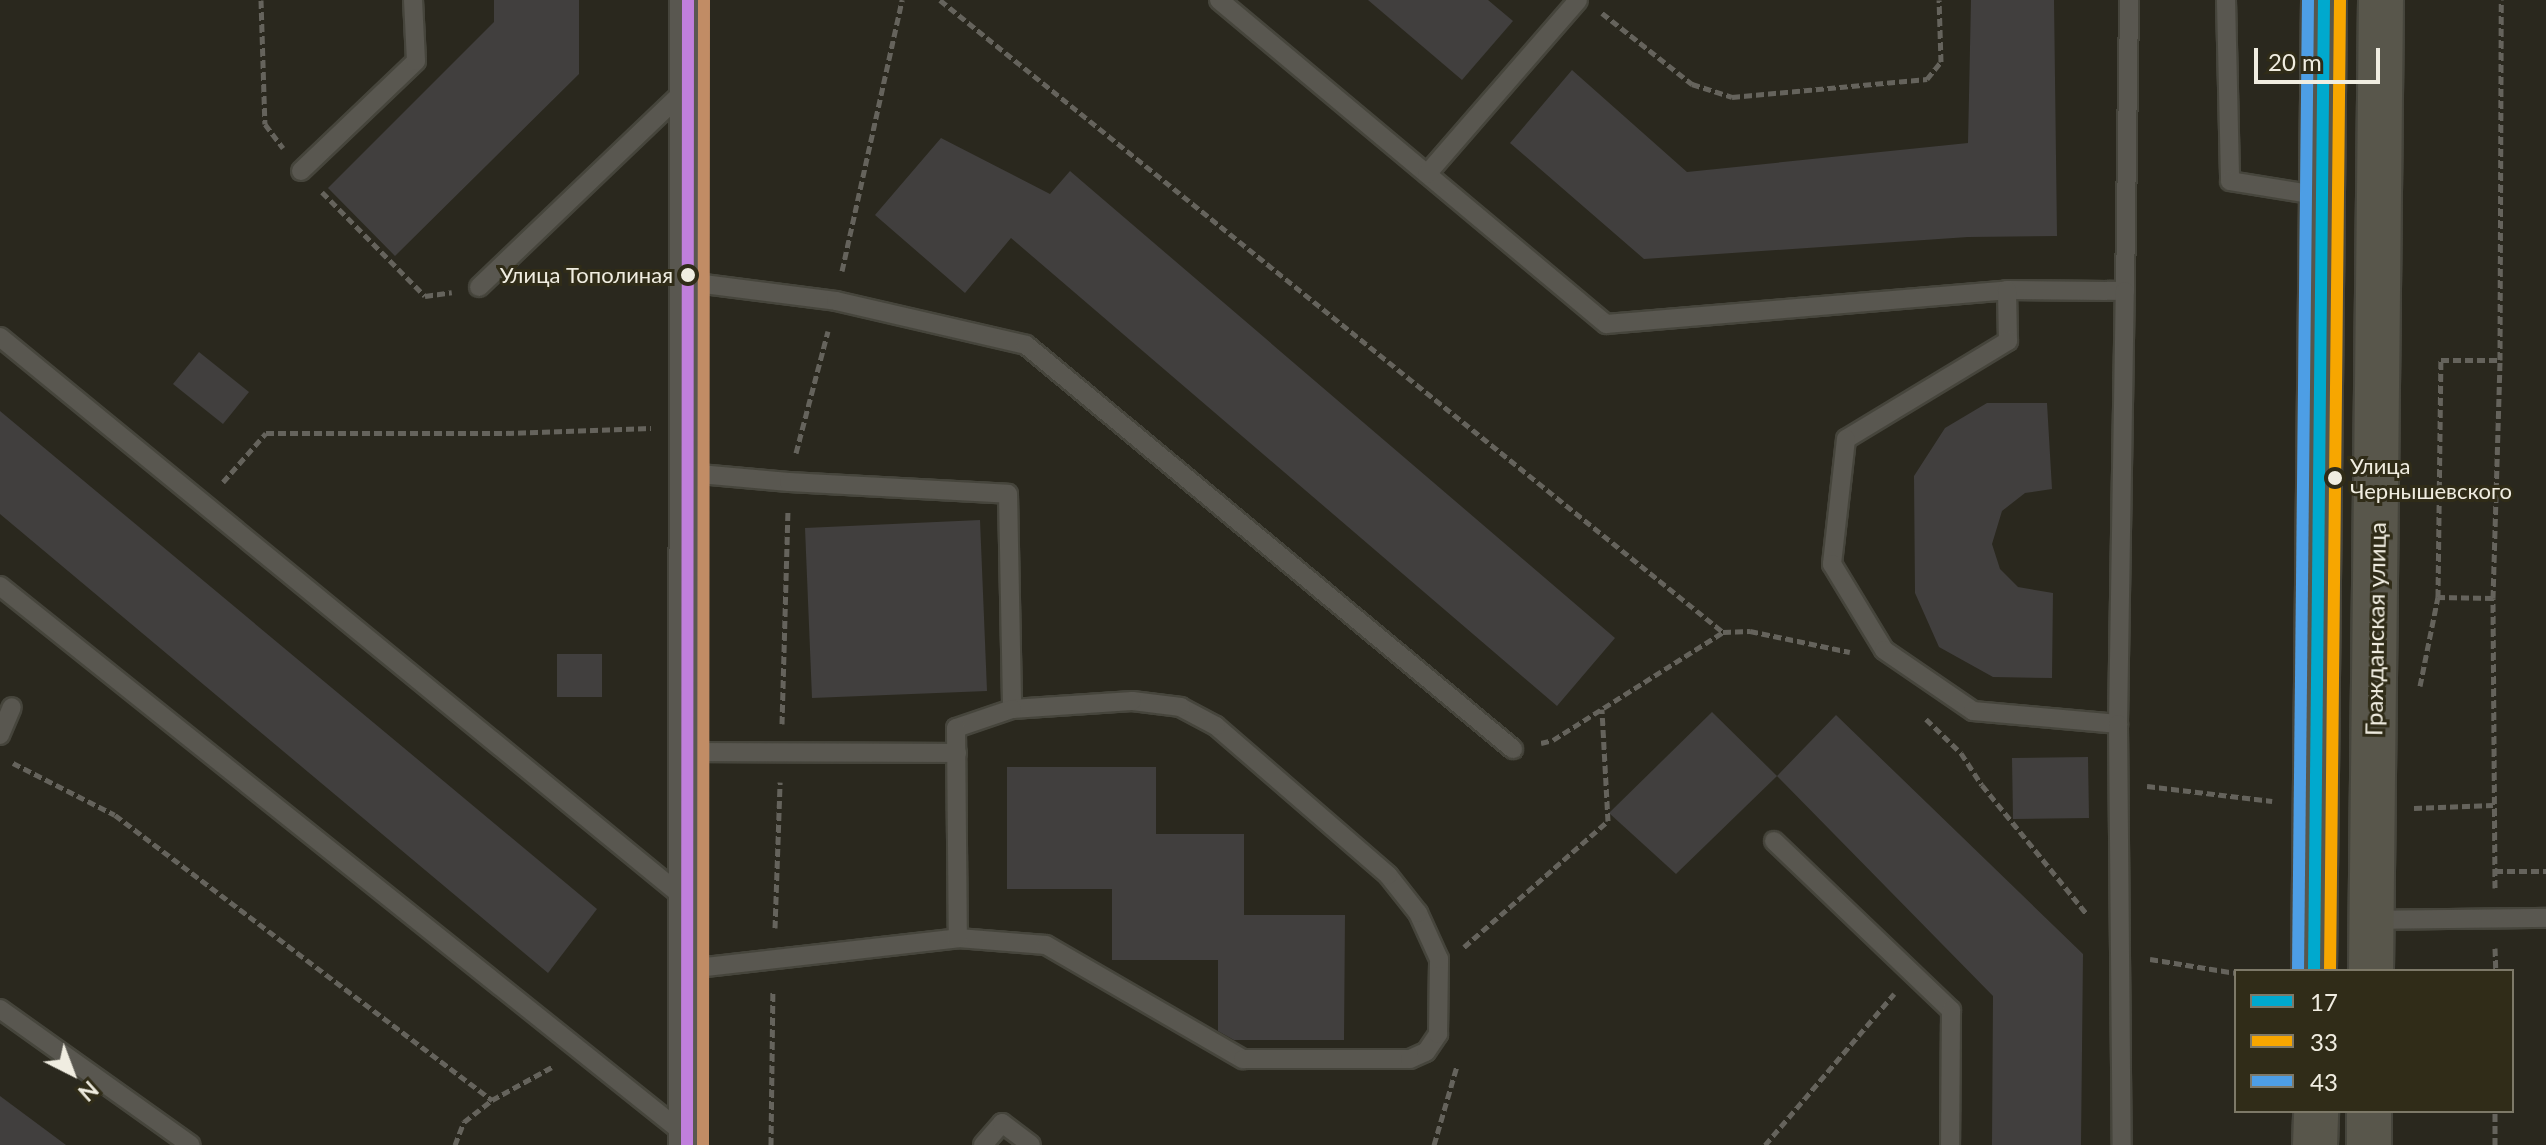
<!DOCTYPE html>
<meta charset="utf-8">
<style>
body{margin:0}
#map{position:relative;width:2546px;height:1145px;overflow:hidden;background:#2a281e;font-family:Lato,sans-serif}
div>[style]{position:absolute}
.building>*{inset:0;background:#413f3e}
.path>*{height:5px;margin-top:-2.5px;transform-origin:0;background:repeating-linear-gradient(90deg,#65635c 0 8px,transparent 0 12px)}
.roads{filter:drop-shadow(2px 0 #46453c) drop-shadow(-2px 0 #46453c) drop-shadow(0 2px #46453c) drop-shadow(0 -2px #46453c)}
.service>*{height:18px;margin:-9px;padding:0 9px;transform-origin:9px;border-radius:9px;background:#595750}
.minor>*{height:36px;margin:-18px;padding:0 18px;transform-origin:18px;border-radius:18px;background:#595750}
.secondary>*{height:44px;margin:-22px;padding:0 22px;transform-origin:22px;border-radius:22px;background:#58564b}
.bus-1>*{height:12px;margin:-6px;padding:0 6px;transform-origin:6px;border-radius:6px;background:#00a9ce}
.bus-2>*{height:12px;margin:-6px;padding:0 6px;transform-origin:6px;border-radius:6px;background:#f7a600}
.bus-3>*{height:12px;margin:-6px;padding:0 6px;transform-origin:6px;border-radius:6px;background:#4d9ee5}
.bus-4>*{height:12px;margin:-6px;padding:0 6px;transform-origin:6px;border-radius:6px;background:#c07fdc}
.bus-5>*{height:12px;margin:-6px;padding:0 6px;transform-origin:6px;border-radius:6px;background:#c18c65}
.dots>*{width:22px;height:22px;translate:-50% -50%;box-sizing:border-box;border:4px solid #302c18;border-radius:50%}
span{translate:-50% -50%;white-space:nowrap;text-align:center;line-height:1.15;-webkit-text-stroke:6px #302c18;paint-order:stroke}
.bus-label{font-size:22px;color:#f0ede1}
.right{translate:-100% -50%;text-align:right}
.left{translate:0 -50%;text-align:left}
.street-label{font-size:24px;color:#f0ede1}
.legend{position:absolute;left:2234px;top:969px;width:280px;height:144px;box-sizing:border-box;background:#302c18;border:2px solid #7d7968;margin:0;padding:10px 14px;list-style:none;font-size:24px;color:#f0ede1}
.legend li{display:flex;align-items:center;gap:16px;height:40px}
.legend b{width:40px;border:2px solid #7d7968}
.north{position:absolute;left:32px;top:1033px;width:80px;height:80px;-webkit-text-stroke:6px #302c18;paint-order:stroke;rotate:138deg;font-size:22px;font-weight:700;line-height:32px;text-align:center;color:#f0ede1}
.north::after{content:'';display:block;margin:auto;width:28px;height:36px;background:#f0ede1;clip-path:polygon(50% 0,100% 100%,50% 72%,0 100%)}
.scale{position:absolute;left:2254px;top:48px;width:126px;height:36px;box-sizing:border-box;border:4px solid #f0ede1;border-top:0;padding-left:10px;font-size:24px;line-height:28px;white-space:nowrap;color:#f0ede1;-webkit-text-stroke:6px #302c18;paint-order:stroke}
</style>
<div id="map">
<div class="building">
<i style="clip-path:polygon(494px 0,579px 0,579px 74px,395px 256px,328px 188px,494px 22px)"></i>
<i style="clip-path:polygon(1368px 0,1488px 0,1513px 21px,1462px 80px)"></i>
<i style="clip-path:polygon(1971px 0,2054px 0,2057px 236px,1968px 237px,1644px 259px,1510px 143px,1572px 70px,1687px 172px,1968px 143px)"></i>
<i style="clip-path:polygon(941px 138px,1050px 194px,1070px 171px,1615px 638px,1557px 706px,1011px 238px,965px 293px,875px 215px)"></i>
<i style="clip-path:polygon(199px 352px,249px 392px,223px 424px,173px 384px)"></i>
<i style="clip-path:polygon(1987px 403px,2047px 403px,2052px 489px,2025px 493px,2002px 511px,1992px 544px,2000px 569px,2018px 587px,2053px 593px,2052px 678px,1993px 677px,1939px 647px,1915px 593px,1914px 476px,1945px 428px)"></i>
<i style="clip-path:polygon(0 411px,597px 909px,548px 973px,0 514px)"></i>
<i style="clip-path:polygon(980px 520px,987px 691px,812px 698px,805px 528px)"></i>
<i style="clip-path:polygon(557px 654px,602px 654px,602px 697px,557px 697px)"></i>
<i style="clip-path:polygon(1712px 712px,1777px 776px,1676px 874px,1609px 813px)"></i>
<i style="clip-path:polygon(1836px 715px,2083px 954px,2081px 1145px,1992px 1145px,1993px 996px,1777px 776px)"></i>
<i style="clip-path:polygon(2088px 757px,2089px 818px,2013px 819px,2012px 758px)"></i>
<i style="clip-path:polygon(1007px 767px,1156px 767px,1156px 834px,1244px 834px,1244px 915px,1345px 915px,1344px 1040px,1234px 1040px,1218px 1031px,1218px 960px,1112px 960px,1112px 889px,1007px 889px)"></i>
<i style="clip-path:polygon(0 1096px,66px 1145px,0 1145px)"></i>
</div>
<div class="path">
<i style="left:261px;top:0;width:124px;rotate:88.2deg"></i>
<i style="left:265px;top:124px;width:30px;rotate:53deg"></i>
<i style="left:940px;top:0;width:1006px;rotate:38.91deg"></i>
<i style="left:1723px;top:632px;width:27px;rotate:-2deg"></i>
<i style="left:1750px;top:631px;width:102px;rotate:11.9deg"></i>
<i style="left:1602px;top:13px;width:115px;rotate:38.3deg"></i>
<i style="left:1692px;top:84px;width:42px;rotate:18deg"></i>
<i style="left:1732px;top:97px;width:196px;rotate:-5.3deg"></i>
<i style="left:1927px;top:79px;width:22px;rotate:-51deg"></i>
<i style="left:1941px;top:62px;width:62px;rotate:-91.8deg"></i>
<i style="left:322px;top:192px;width:146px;rotate:45.3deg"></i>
<i style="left:425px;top:296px;width:27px;rotate:-8deg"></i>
<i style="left:842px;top:271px;width:278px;rotate:-77.5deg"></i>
<i style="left:796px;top:453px;width:126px;rotate:-75.3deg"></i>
<i style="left:223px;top:482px;width:65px;rotate:-48.7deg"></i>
<i style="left:266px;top:433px;width:240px"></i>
<i style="left:506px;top:433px;width:145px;rotate:-2deg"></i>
<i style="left:2493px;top:598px;width:55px;rotate:-179deg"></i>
<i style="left:2438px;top:597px;width:237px;rotate:-89.3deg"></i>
<i style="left:2441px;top:360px;width:59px"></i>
<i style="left:2420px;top:686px;width:91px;rotate:-78.6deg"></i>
<i style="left:1926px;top:719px;width:49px;rotate:44.2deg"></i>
<i style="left:1961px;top:753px;width:38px;rotate:57deg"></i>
<i style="left:1982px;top:785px;width:166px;rotate:50.9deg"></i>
<i style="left:782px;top:724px;width:214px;rotate:-88.4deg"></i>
<i style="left:1541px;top:743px;width:12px;rotate:-14deg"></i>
<i style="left:1553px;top:740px;width:201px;rotate:-32.4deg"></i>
<i style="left:13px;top:763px;width:114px;rotate:27deg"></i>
<i style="left:115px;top:815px;width:473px;rotate:37.1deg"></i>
<i style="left:2147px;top:786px;width:126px;rotate:6.8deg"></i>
<i style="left:2414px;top:808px;width:79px;rotate:-2.2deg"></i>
<i style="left:2495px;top:871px;width:51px"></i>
<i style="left:2495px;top:888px;width:290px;rotate:-90.4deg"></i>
<i style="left:2493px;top:598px;width:238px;rotate:-88.3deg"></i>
<i style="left:2500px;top:360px;width:360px;rotate:-89.8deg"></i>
<i style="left:775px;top:928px;width:146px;rotate:-88deg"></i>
<i style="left:1464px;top:947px;width:191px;rotate:-41.2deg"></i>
<i style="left:1608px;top:821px;width:112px;rotate:-93.1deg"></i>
<i style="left:2495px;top:948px;width:23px;rotate:88deg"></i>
<i style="left:2150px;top:959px;width:87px;rotate:9.2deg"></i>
<i style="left:455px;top:1145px;width:25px;rotate:-69deg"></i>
<i style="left:464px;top:1122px;width:36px;rotate:-38deg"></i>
<i style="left:492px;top:1100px;width:68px;rotate:-28.8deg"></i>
<i style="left:771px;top:1145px;width:155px;rotate:-89.3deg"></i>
<i style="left:1434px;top:1145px;width:82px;rotate:-73.8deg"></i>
<i style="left:1765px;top:1145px;width:199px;rotate:-49.5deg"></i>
<i style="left:2495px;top:1145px;width:34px;rotate:-90deg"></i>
</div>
<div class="roads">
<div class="service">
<i style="left:1219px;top:0;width:505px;rotate:39.94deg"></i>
<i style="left:1606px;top:324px;width:402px;rotate:-4.8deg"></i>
<i style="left:2007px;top:290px;width:118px;rotate:0.5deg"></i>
<i style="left:2125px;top:291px;width:291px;rotate:-89.2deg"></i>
<i style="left:2226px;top:0;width:181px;rotate:88.7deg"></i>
<i style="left:2230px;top:181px;width:93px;rotate:9.3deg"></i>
<i style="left:301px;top:171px;width:159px;rotate:-43.7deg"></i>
<i style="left:416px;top:61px;width:61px;rotate:-92.8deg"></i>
<i style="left:1427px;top:174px;width:230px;rotate:-49deg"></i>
<i style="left:688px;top:282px;width:149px;rotate:7.3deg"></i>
<i style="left:836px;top:301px;width:195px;rotate:13deg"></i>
<i style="left:1026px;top:345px;width:633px;rotate:39.68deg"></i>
<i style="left:479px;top:287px;width:289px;rotate:-43.7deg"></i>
<i style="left:2007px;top:290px;width:51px;rotate:88.9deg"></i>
<i style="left:2008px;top:341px;width:189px;rotate:148.8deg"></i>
<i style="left:1846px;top:439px;width:126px;rotate:96.4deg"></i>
<i style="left:1832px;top:564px;width:100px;rotate:58.8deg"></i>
<i style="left:1884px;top:650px;width:108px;rotate:34.4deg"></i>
<i style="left:1973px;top:711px;width:146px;rotate:5.1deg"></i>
<i style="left:2118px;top:724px;width:433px;rotate:-89.1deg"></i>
<i style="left:0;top:337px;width:890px;rotate:39.34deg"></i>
<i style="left:688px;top:473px;width:101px;rotate:5.1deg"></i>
<i style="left:789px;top:482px;width:219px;rotate:3.1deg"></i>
<i style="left:1008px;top:494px;width:215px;rotate:88.9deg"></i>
<i style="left:0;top:586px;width:880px;rotate:38.68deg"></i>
<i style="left:2118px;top:724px;width:421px;rotate:89.5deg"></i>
<i style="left:0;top:735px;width:30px;rotate:-67deg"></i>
<i style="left:688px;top:752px;width:269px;rotate:0.2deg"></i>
<i style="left:1774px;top:841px;width:245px;rotate:43.7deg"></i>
<i style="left:1951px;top:1010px;width:135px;rotate:90.4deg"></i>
<i style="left:2371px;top:920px;width:175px;rotate:-0.7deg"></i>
<i style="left:688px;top:969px;width:272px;rotate:-6.5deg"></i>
<i style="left:958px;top:938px;width:88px;rotate:4.5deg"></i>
<i style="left:1046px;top:945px;width:228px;rotate:30.1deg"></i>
<i style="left:1243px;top:1059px;width:167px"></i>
<i style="left:1410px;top:1059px;width:17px;rotate:-24deg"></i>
<i style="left:1426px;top:1052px;width:22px;rotate:-56deg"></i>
<i style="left:1438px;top:1034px;width:75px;rotate:-89.2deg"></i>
<i style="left:1439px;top:959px;width:51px;rotate:-114.5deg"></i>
<i style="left:1418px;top:913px;width:48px;rotate:-128.3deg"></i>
<i style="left:1388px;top:875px;width:228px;rotate:-139.1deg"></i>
<i style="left:1216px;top:726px;width:40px;rotate:-152deg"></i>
<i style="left:1181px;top:707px;width:49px;rotate:-173deg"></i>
<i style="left:1132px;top:701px;width:120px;rotate:176.2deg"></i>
<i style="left:1012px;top:709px;width:59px;rotate:161.3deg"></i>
<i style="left:956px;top:728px;width:210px;rotate:89.5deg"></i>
<i style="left:0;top:1009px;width:234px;rotate:35.5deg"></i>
<i style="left:983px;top:1145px;width:29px;rotate:-49deg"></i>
<i style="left:1002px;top:1123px;width:36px;rotate:37deg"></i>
</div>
<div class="minor">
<i style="left:687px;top:1145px;width:1145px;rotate:-89.95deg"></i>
</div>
<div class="secondary">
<i style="left:2314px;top:971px;width:971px;rotate:-89.41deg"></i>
<i style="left:2371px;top:971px;width:971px;rotate:-89.41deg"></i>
<i style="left:2315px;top:1145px;width:34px;rotate:-88deg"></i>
<i style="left:2369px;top:1145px;width:34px;rotate:-90deg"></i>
</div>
</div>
<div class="bus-1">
<i style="left:2314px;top:971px;width:971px;rotate:-89.41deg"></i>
</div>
<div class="bus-2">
<i style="left:2330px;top:971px;width:971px;rotate:-89.41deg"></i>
</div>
<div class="bus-3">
<i style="left:2298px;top:971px;width:971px;rotate:-89.41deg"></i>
</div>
<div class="bus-4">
<i style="left:687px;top:1145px;width:1145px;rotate:-89.95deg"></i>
</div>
<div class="bus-5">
<i style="left:703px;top:1145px;width:1145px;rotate:-89.95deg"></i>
</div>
<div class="dots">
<i style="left:688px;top:275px;background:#f0ede1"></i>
<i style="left:2335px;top:478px;background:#f0ede1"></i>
</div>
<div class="bus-label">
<span class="right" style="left:673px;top:275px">Улица Тополиная</span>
<span class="left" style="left:2350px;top:478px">Улица<br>Чернышевского</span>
</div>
<div class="street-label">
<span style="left:2375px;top:629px;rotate:-89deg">Гражданская улица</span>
</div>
<ul class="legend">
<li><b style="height:10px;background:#00a9ce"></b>17</li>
<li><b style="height:10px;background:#f7a600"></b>33</li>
<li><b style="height:10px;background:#4d9ee5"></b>43</li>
</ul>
<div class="north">N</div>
<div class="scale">20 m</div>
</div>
